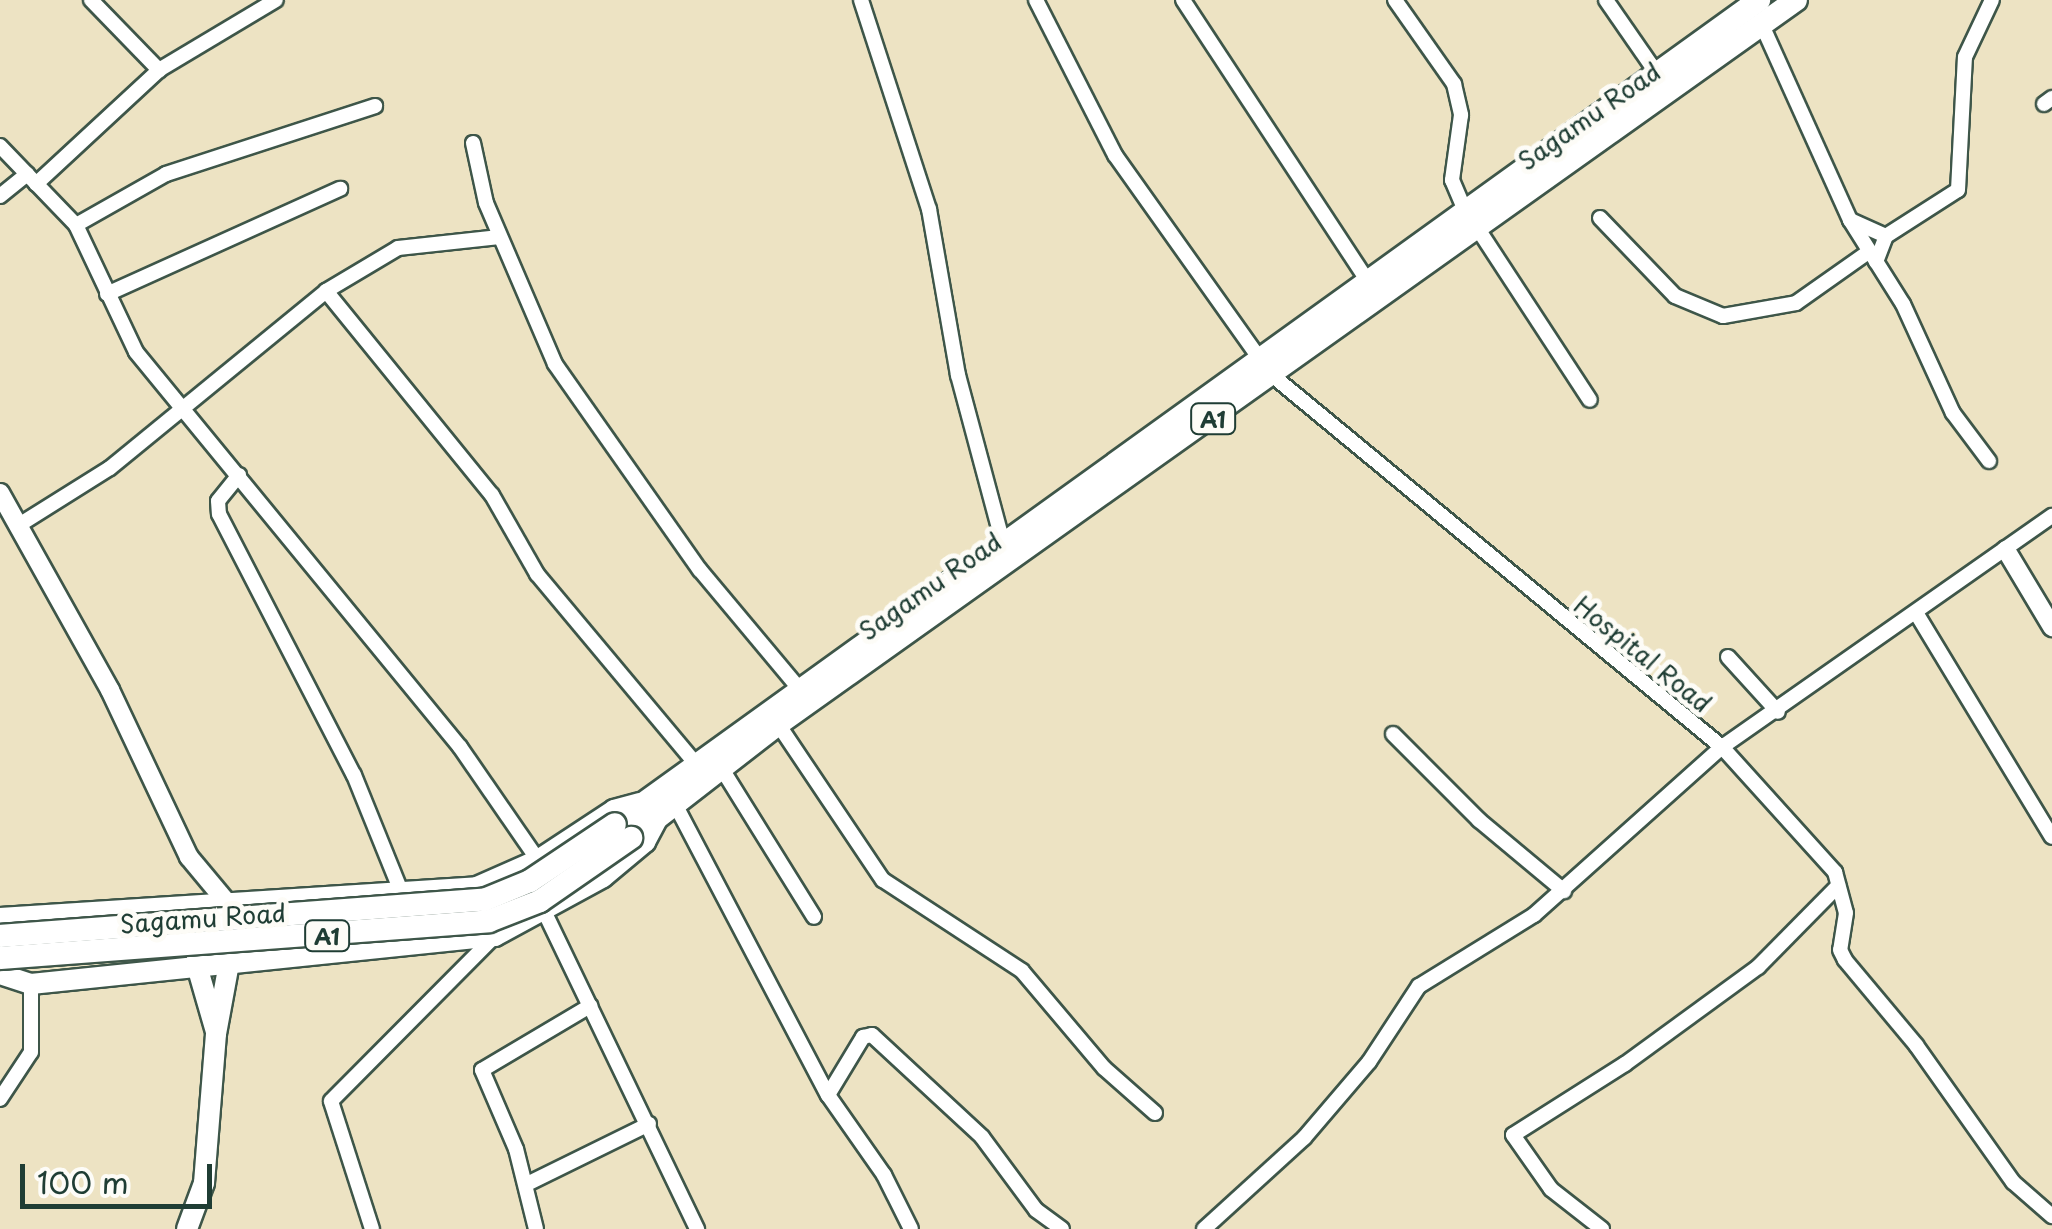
<!DOCTYPE html>
<style>
body{margin:0}
#map{position:relative;width:2052px;height:1229px;overflow:hidden;background:#ede3c3;font-family:"Playpen Sans",sans-serif}
div>[style]{position:absolute}
.roads{filter:drop-shadow(2px 0 #3e5649) drop-shadow(-2px 0 #3e5649) drop-shadow(0 2px #3e5649) drop-shadow(0 -2px #3e5649)}
.minor>*{height:14px;margin:-7px;padding:0 7px;transform-origin:7px;border-radius:7px;background:#fff}
.tertiary>*{height:18px;margin:-9px;padding:0 9px;transform-origin:9px;border-radius:9px;background:#fff}
.secondary>*{height:20px;margin:-10px;padding:0 10px;transform-origin:10px;border-radius:10px;background:#fff}
.primary>*{height:20px;margin:-10px;padding:0 10px;transform-origin:10px;border-radius:10px;background:#fff}
.trunk>*{height:22px;margin:-11px;padding:0 11px;transform-origin:11px;border-radius:11px;background:#fff}
.bridges{filter:drop-shadow(2px 0 #3e5649) drop-shadow(-2px 0 #3e5649) drop-shadow(0 2px #3e5649) drop-shadow(0 -2px #3e5649)}
.trunk-bridge>*{height:22px;margin:-11px;padding:0 11px;transform-origin:11px;border-radius:11px;background:#fff}
span{translate:-50% -50%;white-space:nowrap;text-align:center;line-height:1.15;-webkit-text-stroke:10px #fdfcf7;paint-order:stroke}
.shield-label span{padding:2px 8px;background:#fdfcf7;border:2px solid;border-radius:8px;-webkit-text-stroke-width:0}
.shield-label{font-size:22px;color:#1f3d34;font-weight:700}
.street-label{font-size:25px;color:#1f3d34}
.scale{position:absolute;left:20px;top:1164px;width:192px;height:45px;box-sizing:border-box;border:5px solid #1f3d34;border-top:0;padding-left:12px;font-size:30px;line-height:35px;white-space:nowrap;color:#1f3d34;-webkit-text-stroke:8px #fdfcf7;paint-order:stroke}
</style>
<div id="map">
<div class="roads">
<div class="minor">
<i style="left:91px;top:0;width:98px;rotate:45.8deg"></i>
<i style="left:861px;top:0;width:220px;rotate:72deg"></i>
<i style="left:929px;top:209px;width:169px;rotate:80.1deg"></i>
<i style="left:958px;top:375px;width:174px;rotate:75deg"></i>
<i style="left:1036px;top:0;width:174px;rotate:63deg"></i>
<i style="left:1115px;top:155px;width:249px;rotate:54.6deg"></i>
<i style="left:1183px;top:0;width:335px;rotate:56.7deg"></i>
<i style="left:1395px;top:0;width:103px;rotate:54.9deg"></i>
<i style="left:1454px;top:84px;width:32px;rotate:77deg"></i>
<i style="left:1461px;top:115px;width:66px;rotate:97.9deg"></i>
<i style="left:1452px;top:180px;width:34px;rotate:67deg"></i>
<i style="left:1606px;top:0;width:91px;rotate:55.3deg"></i>
<i style="left:1762px;top:25px;width:214px;rotate:65.7deg"></i>
<i style="left:1850px;top:220px;width:99px;rotate:57.8deg"></i>
<i style="left:1903px;top:304px;width:120px;rotate:65.4deg"></i>
<i style="left:1953px;top:413px;width:60px;rotate:53.1deg"></i>
<i style="left:2044px;top:104px;width:10px;rotate:-37deg"></i>
<i style="left:473px;top:143px;width:61px;rotate:77.8deg"></i>
<i style="left:486px;top:203px;width:175px;rotate:66.8deg"></i>
<i style="left:555px;top:364px;width:252px;rotate:54.9deg"></i>
<i style="left:700px;top:570px;width:153px;rotate:50.1deg"></i>
<i style="left:0;top:146px;width:110px;rotate:46.1deg"></i>
<i style="left:76px;top:225px;width:140px;rotate:64.7deg"></i>
<i style="left:136px;top:352px;width:511px;rotate:50.64deg"></i>
<i style="left:460px;top:747px;width:137px;rotate:55.4deg"></i>
<i style="left:36px;top:184px;width:168px;rotate:-42.8deg"></i>
<i style="left:159px;top:70px;width:136px;rotate:-30.9deg"></i>
<i style="left:0;top:196px;width:35px;rotate:-39deg"></i>
<i style="left:1600px;top:218px;width:108px;rotate:46.1deg"></i>
<i style="left:1675px;top:296px;width:52px;rotate:22.6deg"></i>
<i style="left:1723px;top:316px;width:74px;rotate:-10.1deg"></i>
<i style="left:1796px;top:303px;width:87px;rotate:-35.2deg"></i>
<i style="left:1850px;top:220px;width:39px;rotate:24deg"></i>
<i style="left:76px;top:225px;width:103px;rotate:-29.5deg"></i>
<i style="left:166px;top:174px;width:220px;rotate:-18deg"></i>
<i style="left:1478px;top:229px;width:204px;rotate:56.8deg"></i>
<i style="left:1876px;top:262px;width:28px;rotate:-69deg"></i>
<i style="left:1886px;top:236px;width:85px;rotate:-32.6deg"></i>
<i style="left:1958px;top:190px;width:133px;rotate:-87deg"></i>
<i style="left:1965px;top:57px;width:63px;rotate:-64.7deg"></i>
<i style="left:326px;top:291px;width:263px;rotate:50.9deg"></i>
<i style="left:492px;top:495px;width:91px;rotate:60.3deg"></i>
<i style="left:537px;top:574px;width:245px;rotate:50.1deg"></i>
<i style="left:107px;top:294px;width:256px;rotate:-24.3deg"></i>
<i style="left:1273px;top:376px;width:582px;rotate:39.57deg"></i>
<i style="left:1722px;top:747px;width:403px;rotate:-35deg"></i>
<i style="left:239px;top:475px;width:33px;rotate:129deg"></i>
<i style="left:218px;top:501px;width:13px;rotate:86deg"></i>
<i style="left:219px;top:514px;width:294px;rotate:62.7deg"></i>
<i style="left:354px;top:775px;width:131px;rotate:68deg"></i>
<i style="left:19px;top:525px;width:107px;rotate:-32.1deg"></i>
<i style="left:110px;top:468px;width:279px;rotate:-39.3deg"></i>
<i style="left:326px;top:291px;width:84px;rotate:-30.8deg"></i>
<i style="left:398px;top:248px;width:102px;rotate:-6.2deg"></i>
<i style="left:1918px;top:616px;width:258px;rotate:58.8deg"></i>
<i style="left:1728px;top:657px;width:74px;rotate:47.7deg"></i>
<i style="left:778px;top:724px;width:188px;rotate:56.1deg"></i>
<i style="left:883px;top:880px;width:166px;rotate:33.2deg"></i>
<i style="left:1022px;top:971px;width:127px;rotate:49.8deg"></i>
<i style="left:1104px;top:1068px;width:68px;rotate:41.4deg"></i>
<i style="left:1393px;top:734px;width:122px;rotate:45deg"></i>
<i style="left:1479px;top:820px;width:111px;rotate:39.9deg"></i>
<i style="left:722px;top:769px;width:174px;rotate:58.1deg"></i>
<i style="left:675px;top:804px;width:329px;rotate:62.3deg"></i>
<i style="left:828px;top:1095px;width:98px;rotate:55deg"></i>
<i style="left:884px;top:1175px;width:60px;rotate:63.4deg"></i>
<i style="left:545px;top:913px;width:351px;rotate:64.3deg"></i>
<i style="left:828px;top:1095px;width:68px;rotate:-58.9deg"></i>
<i style="left:863px;top:1037px;width:9px;rotate:-13deg"></i>
<i style="left:872px;top:1035px;width:150px;rotate:42.8deg"></i>
<i style="left:982px;top:1137px;width:91px;rotate:53.5deg"></i>
<i style="left:1036px;top:1210px;width:32px;rotate:36deg"></i>
<i style="left:0;top:1099px;width:56px;rotate:-56.6deg"></i>
<i style="left:31px;top:1052px;width:68px;rotate:-90deg"></i>
<i style="left:527px;top:1184px;width:136px;rotate:-26.2deg"></i>
<i style="left:372px;top:1229px;width:134px;rotate:-107.8deg"></i>
<i style="left:331px;top:1101px;width:233px;rotate:-45.2deg"></i>
<i style="left:536px;top:1229px;width:82px;rotate:-104deg"></i>
<i style="left:516px;top:1149px;width:86px;rotate:-113.3deg"></i>
<i style="left:482px;top:1070px;width:126px;rotate:-30.7deg"></i>
<i style="left:1204px;top:1229px;width:135px;rotate:-42.3deg"></i>
<i style="left:1304px;top:1138px;width:100px;rotate:-49.5deg"></i>
<i style="left:1369px;top:1062px;width:91px;rotate:-56.7deg"></i>
<i style="left:1419px;top:986px;width:135px;rotate:-31.7deg"></i>
<i style="left:1534px;top:915px;width:252px;rotate:-41.8deg"></i>
<i style="left:1722px;top:747px;width:169px;rotate:47.9deg"></i>
<i style="left:1835px;top:872px;width:42px;rotate:75deg"></i>
<i style="left:1846px;top:913px;width:37px;rotate:99deg"></i>
<i style="left:1840px;top:950px;width:11px;rotate:63deg"></i>
<i style="left:1845px;top:960px;width:111px;rotate:50.1deg"></i>
<i style="left:1916px;top:1045px;width:168px;rotate:54.7deg"></i>
<i style="left:2013px;top:1182px;width:52px;rotate:41.1deg"></i>
<i style="left:1602px;top:1229px;width:65px;rotate:-141.9deg"></i>
<i style="left:1551px;top:1189px;width:66px;rotate:-125.1deg"></i>
<i style="left:1513px;top:1135px;width:133px;rotate:-32.4deg"></i>
<i style="left:1625px;top:1064px;width:165px;rotate:-36.1deg"></i>
<i style="left:1758px;top:967px;width:114px;rotate:-45.4deg"></i>
</div>
<div class="tertiary">
<i style="left:0;top:493px;width:226px;rotate:60.8deg"></i>
<i style="left:110px;top:690px;width:185px;rotate:64.7deg"></i>
<i style="left:189px;top:857px;width:62px;rotate:50.2deg"></i>
<i style="left:2006px;top:550px;width:90px;rotate:59.1deg"></i>
</div>
<div class="secondary">
<i style="left:197px;top:928px;width:38px;rotate:90deg"></i>
<i style="left:197px;top:966px;width:69px;rotate:73.9deg"></i>
<i style="left:187px;top:1229px;width:49px;rotate:-69.7deg"></i>
<i style="left:204px;top:1183px;width:149px;rotate:-85.4deg"></i>
<i style="left:216px;top:1034px;width:88px;rotate:-79.6deg"></i>
</div>
<div class="primary">
<i style="left:0;top:918px;width:478px;rotate:-3.7deg"></i>
<i style="left:477px;top:887px;width:67px;rotate:-23.9deg"></i>
<i style="left:538px;top:860px;width:91px;rotate:-33.3deg"></i>
<i style="left:614px;top:810px;width:27px;rotate:-15deg"></i>
<i style="left:0;top:974px;width:33px;rotate:18deg"></i>
<i style="left:31px;top:984px;width:466px;rotate:-5.9deg"></i>
<i style="left:495px;top:936px;width:123px;rotate:-28.6deg"></i>
<i style="left:603px;top:877px;width:55px;rotate:-39.8deg"></i>
<i style="left:645px;top:842px;width:26px;rotate:-62deg"></i>
</div>
<div class="trunk">
<i style="left:615px;top:824px;width:1410px;rotate:-35.76deg"></i>
<i style="left:631px;top:838px;width:186px;rotate:-37.8deg"></i>
<i style="left:778px;top:724px;width:1249px;rotate:-35.42deg"></i>
</div>
</div>
<div class="bridges">
<div class="trunk-bridge">
<i style="left:0;top:936px;width:485px;rotate:-4.3deg"></i>
<i style="left:484px;top:900px;width:50px;rotate:-22.4deg"></i>
<i style="left:530px;top:881px;width:102px;rotate:-33.8deg"></i>
<i style="left:0;top:958px;width:490px;rotate:-4.3deg"></i>
<i style="left:489px;top:921px;width:55px;rotate:-21.4deg"></i>
<i style="left:540px;top:901px;width:111px;rotate:-34.7deg"></i>
</div>
</div>
<div class="shield-label">
<span style="left:1213px;top:419px">A1</span>
<span style="left:327px;top:936px">A1</span>
</div>
<div class="street-label">
<span style="left:1589px;top:116px;rotate:-35deg">Sagamu Road</span>
<span style="left:930px;top:586px;rotate:-35deg">Sagamu Road</span>
<span style="left:1643px;top:654px;rotate:39deg">Hospital Road</span>
<span style="left:203px;top:918px;rotate:-4deg">Sagamu Road</span>
</div>
<div class="scale">100 m</div>
</div>
